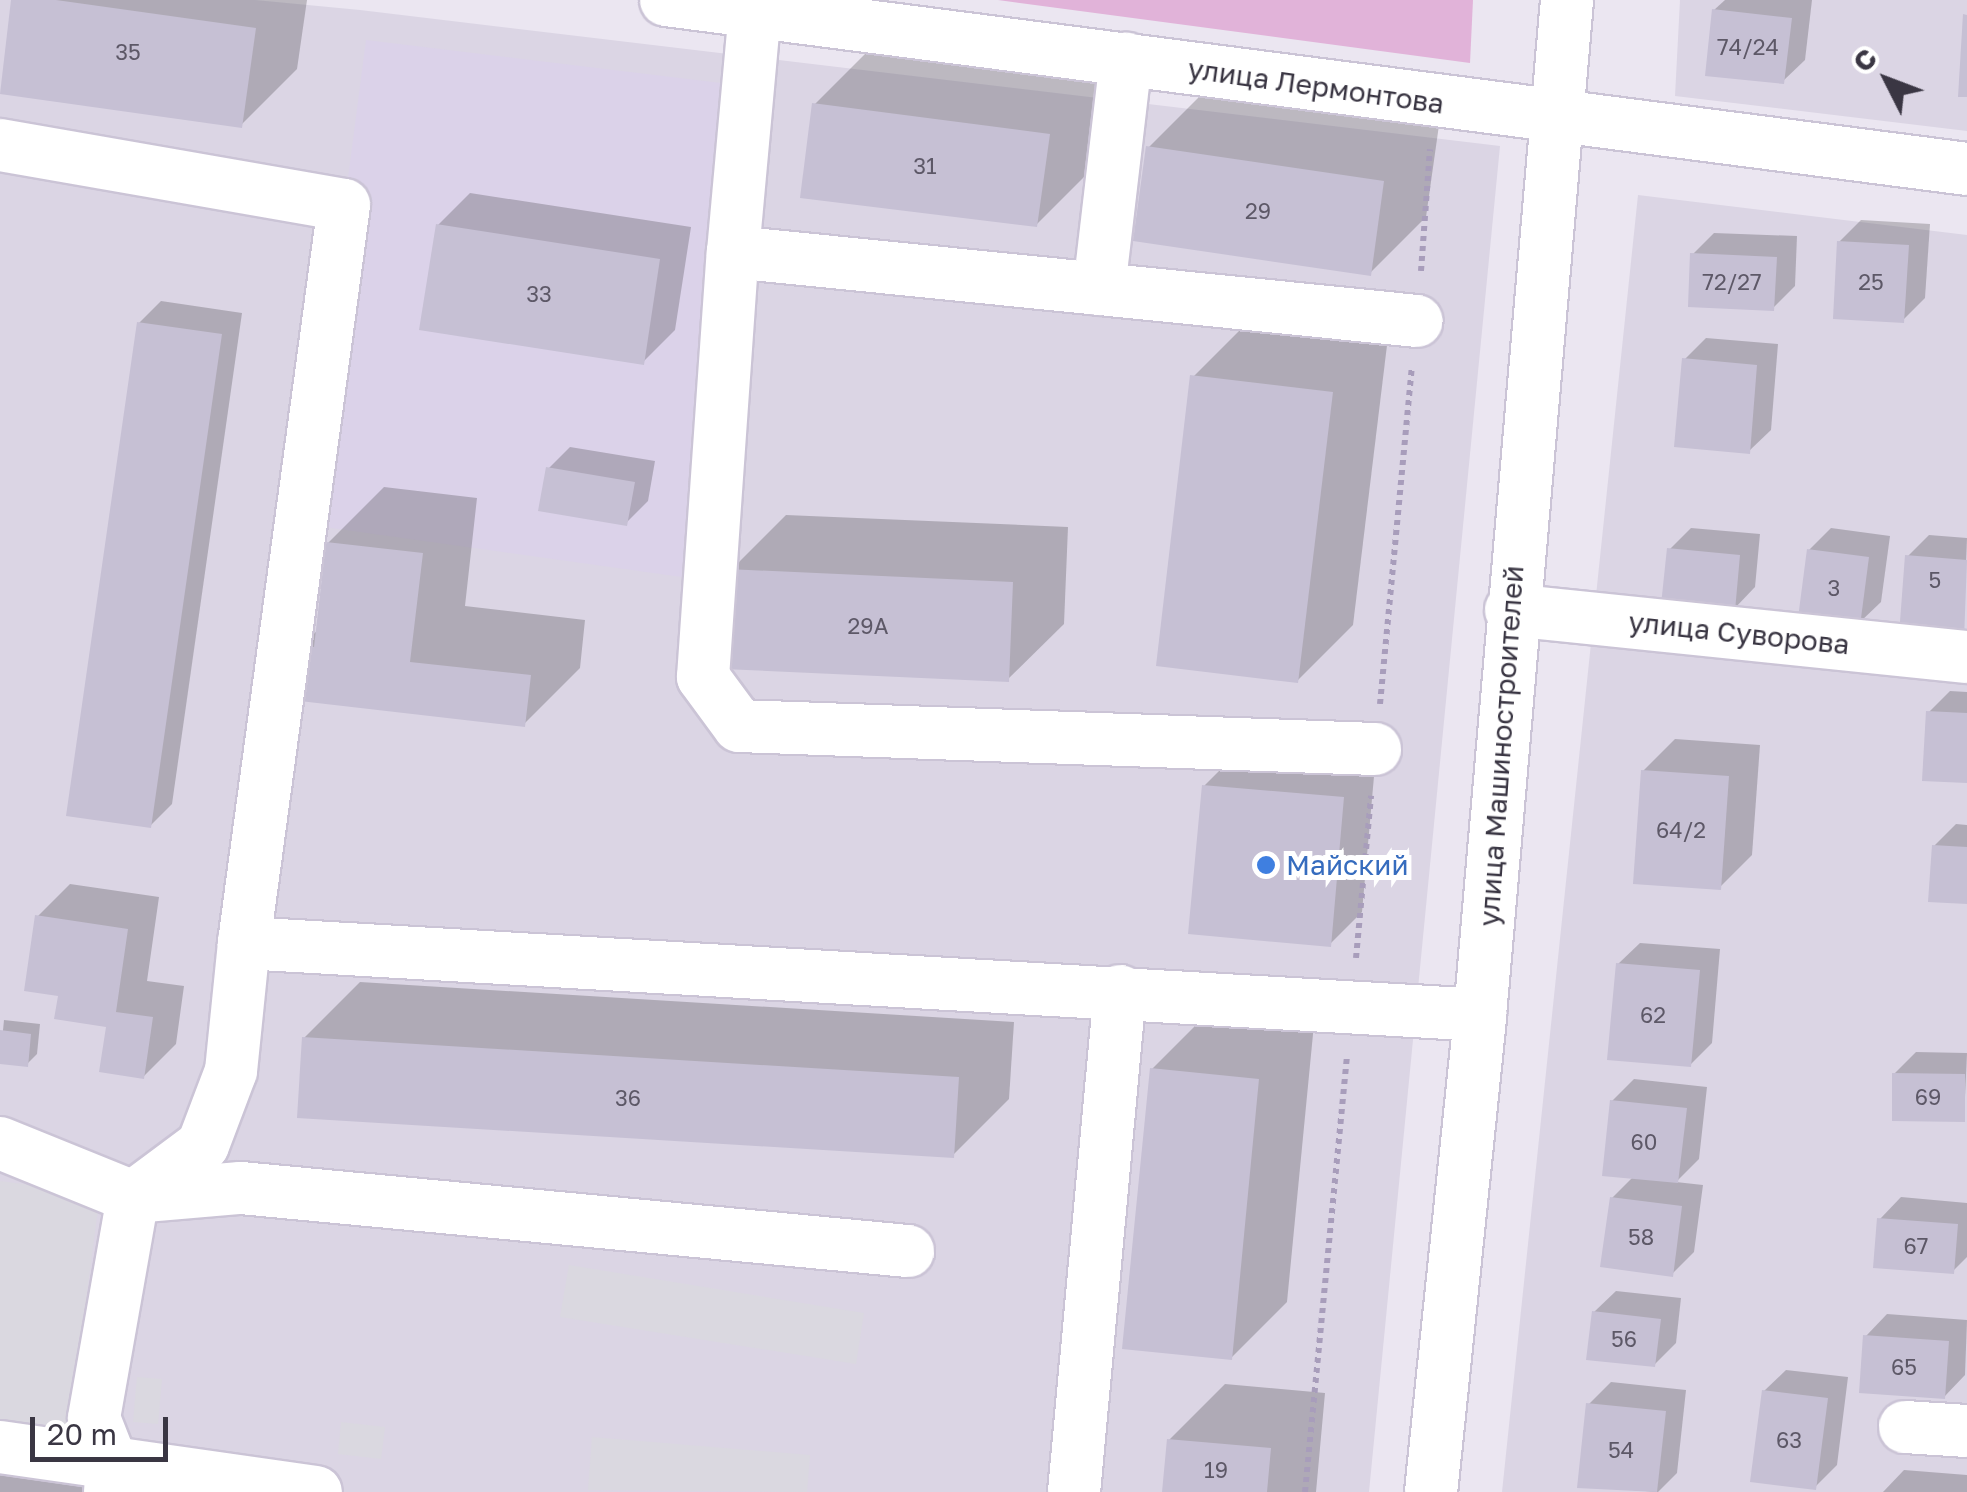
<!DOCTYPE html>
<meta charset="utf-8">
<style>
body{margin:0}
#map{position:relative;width:1967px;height:1492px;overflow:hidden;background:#ebe6f1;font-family:"Golos Text",sans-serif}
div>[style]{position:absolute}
.residential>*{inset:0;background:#dbd5e4}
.industrial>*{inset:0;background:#dad8e0}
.education>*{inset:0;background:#dbd2e9}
.green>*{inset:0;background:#e1b3d9}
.shadow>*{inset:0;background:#0003}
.building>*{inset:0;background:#c6c0d4}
.path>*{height:6px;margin-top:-3px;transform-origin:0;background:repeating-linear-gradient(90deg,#a89dbb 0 5px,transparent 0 10px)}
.roads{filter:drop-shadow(2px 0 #cbc4d6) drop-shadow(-2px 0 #cbc4d6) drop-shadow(0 2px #cbc4d6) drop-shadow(0 -2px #cbc4d6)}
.minor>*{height:52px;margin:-26px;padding:0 26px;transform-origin:26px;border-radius:26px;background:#fff}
.dots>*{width:28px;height:28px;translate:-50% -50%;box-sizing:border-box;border:5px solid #fff;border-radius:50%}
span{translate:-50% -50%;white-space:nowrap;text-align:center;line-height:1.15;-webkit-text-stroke:10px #fff;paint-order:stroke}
.number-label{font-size:22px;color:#5d5867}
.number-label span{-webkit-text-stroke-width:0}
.street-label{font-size:28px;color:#3a3643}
.shop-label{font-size:28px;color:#366cbe}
.left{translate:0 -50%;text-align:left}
.north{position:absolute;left:1837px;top:30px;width:100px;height:100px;-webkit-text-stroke:8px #fff;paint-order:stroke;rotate:312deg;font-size:28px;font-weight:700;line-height:40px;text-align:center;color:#3a3643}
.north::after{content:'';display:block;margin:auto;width:35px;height:45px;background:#3a3643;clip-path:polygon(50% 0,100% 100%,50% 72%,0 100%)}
.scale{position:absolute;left:30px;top:1417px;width:138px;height:45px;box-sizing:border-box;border:5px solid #3a3643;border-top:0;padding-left:12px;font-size:30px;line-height:35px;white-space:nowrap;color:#3a3643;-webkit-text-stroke:8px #fff;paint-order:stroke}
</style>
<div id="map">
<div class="residential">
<i style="clip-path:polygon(0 0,255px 0,360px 10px,1500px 146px,1369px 1492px,0 1492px)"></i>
<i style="clip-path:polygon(1680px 0,1967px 0,1967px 131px,1675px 96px)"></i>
<i style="clip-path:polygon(1638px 195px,1967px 235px,1967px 1492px,1502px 1492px)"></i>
</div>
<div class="industrial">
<i style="clip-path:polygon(0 1181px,100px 1194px,69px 1429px,0 1420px)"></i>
<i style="clip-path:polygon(569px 1265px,864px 1313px,856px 1364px,560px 1317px)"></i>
<i style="clip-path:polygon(137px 1377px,162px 1379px,158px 1424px,133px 1422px)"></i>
<i style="clip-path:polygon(341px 1422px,385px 1427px,381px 1459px,338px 1454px)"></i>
<i style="clip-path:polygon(592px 1437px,810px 1455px,807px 1492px,588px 1490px)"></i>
</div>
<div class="education">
<i style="clip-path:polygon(366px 40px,754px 87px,689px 578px,303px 524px)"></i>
</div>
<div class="green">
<i style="clip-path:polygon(998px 0,1473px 0,1470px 63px)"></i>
</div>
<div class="shadow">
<i style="clip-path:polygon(13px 0,307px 0,297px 69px,241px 125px)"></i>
<i style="clip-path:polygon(1725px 0,1812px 0,1805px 60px,1783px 81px,1714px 10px)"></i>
<i style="clip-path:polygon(871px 48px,1104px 78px,1092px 169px,1036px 225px,815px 104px)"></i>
<i style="clip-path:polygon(1204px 92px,1439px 125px,1426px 217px,1370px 273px,1148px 148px)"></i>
<i style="clip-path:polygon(470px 193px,691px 227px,675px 330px,643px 362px,438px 225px)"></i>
<i style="clip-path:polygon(1861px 220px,1930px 224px,1925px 298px,1903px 320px,1839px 242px)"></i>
<i style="clip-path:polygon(1714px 233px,1797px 236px,1795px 286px,1773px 308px,1693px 254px)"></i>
<i style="clip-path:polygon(161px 301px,242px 313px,172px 804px,150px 826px,139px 323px)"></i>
<i style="clip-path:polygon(1249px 321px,1388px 337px,1353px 625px,1297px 681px,1193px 377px)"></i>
<i style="clip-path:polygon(1706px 338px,1778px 344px,1771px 430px,1749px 451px,1685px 359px)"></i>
<i style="clip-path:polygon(570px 447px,655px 461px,648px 501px,626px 523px,549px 468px)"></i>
<i style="clip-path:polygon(384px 487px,477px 498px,465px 606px,585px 620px,580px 668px,524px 724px,300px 647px,319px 629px,328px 543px)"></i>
<i style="clip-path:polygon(786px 515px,1068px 527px,1064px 624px,1008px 679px,730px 571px)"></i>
<i style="clip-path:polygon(1691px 528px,1760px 534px,1755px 587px,1734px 609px,1669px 550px)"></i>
<i style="clip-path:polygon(1831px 528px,1890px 536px,1881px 602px,1859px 623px,1809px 550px)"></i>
<i style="clip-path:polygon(1929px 535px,1967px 538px,1963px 637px,1908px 556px)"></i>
<i style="clip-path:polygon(1950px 691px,1967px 692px,1967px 781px,1928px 713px)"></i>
<i style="clip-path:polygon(1675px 739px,1760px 745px,1752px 855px,1720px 887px,1643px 771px)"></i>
<i style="clip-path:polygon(1236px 754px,1375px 765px,1362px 912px,1330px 944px,1204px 786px)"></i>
<i style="clip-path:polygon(1956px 824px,1967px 825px,1967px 902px,1934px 846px)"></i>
<i style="clip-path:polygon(70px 884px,159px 897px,147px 981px,184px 986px,176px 1044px,144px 1076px,109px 1025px,61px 994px,38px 916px)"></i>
<i style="clip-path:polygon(1640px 943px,1720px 949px,1712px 1043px,1690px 1065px,1618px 964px)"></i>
<i style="clip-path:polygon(360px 982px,1014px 1022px,1009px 1099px,953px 1155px,304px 1038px)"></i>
<i style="clip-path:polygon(1208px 1013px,1314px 1024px,1287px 1302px,1231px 1358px,1152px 1069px)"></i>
<i style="clip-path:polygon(4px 1020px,40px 1024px,37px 1054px,27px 1064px,0 1061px)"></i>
<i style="clip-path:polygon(1916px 1052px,1967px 1053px,1964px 1119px,1894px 1074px)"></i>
<i style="clip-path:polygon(1634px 1079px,1707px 1087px,1699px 1159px,1676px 1182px,1703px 1185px,1694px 1252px,1672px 1274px,1612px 1198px,1634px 1176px,1612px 1101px)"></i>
<i style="clip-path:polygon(1901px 1197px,1967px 1203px,1967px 1257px,1953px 1271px,1880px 1219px)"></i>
<i style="clip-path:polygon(1616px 1291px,1681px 1298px,1676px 1343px,1654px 1365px,1594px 1312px)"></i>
<i style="clip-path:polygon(1887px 1314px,1967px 1320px,1965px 1375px,1944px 1397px,1866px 1336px)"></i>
<i style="clip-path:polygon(1786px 1370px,1848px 1377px,1837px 1465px,1815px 1487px,1764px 1391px)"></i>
<i style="clip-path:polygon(1611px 1382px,1686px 1390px,1677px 1473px,1658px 1492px,1580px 1486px,1589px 1404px)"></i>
<i style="clip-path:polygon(1225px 1384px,1325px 1393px,1316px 1492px,1165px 1492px,1169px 1440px)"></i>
<i style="clip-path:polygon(0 1444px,114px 1492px,0 1492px)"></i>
<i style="clip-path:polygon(1904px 1470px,1967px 1475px,1967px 1492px,1883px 1492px)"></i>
</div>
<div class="building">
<i style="clip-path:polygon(11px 0,56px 0,256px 28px,242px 128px,0 94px)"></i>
<i style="clip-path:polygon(1712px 9px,1792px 18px,1784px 84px,1705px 76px)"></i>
<i style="clip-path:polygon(1963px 14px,1967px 15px,1967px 97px,1958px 97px)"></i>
<i style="clip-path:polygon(812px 103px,1050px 134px,1037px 227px,800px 198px)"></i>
<i style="clip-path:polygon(1146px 146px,1384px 181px,1371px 276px,1133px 241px)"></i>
<i style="clip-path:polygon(436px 224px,660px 259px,644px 365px,419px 330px)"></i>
<i style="clip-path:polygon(1837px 241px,1909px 245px,1904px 323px,1833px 319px)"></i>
<i style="clip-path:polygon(1690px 253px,1777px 257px,1774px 311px,1688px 307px)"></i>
<i style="clip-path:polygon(137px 322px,222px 334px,151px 828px,66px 816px)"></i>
<i style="clip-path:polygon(1682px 358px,1757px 365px,1750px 454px,1674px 447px)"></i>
<i style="clip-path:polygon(1190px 375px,1333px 392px,1298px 683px,1156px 666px)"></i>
<i style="clip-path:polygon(546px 467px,635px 482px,627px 526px,538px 511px)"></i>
<i style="clip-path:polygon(326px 542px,423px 553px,410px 662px,531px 675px,525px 727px,291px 700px,298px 646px,314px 647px)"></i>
<i style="clip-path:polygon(1667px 548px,1740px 555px,1735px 611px,1661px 605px)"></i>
<i style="clip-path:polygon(1807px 549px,1869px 557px,1860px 626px,1798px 618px)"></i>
<i style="clip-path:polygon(1905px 555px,1967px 560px,1964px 639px,1899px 635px)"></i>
<i style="clip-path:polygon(727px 569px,1013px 582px,1009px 682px,723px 669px)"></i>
<i style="clip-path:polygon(1926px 711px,1967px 713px,1967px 783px,1922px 781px)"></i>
<i style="clip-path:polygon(1641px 770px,1729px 776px,1721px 890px,1633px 884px)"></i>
<i style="clip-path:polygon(1202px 785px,1344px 797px,1331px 947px,1188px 934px)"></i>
<i style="clip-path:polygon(1932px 845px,1967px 847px,1967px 904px,1928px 902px)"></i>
<i style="clip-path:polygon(35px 915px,128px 929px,116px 1012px,153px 1017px,144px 1079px,99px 1072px,106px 1027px,54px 1019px,58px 996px,24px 991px)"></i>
<i style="clip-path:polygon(1616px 963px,1700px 970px,1691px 1067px,1607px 1060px)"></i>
<i style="clip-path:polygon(0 1030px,31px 1034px,28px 1067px,0 1064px)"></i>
<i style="clip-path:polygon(302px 1037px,959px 1077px,954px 1158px,297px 1118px)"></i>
<i style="clip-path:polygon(1150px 1068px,1259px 1079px,1232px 1360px,1122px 1349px)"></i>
<i style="clip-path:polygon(1892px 1073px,1965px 1074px,1965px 1122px,1892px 1121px)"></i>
<i style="clip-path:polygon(1610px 1100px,1687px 1108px,1678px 1183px,1602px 1176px)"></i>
<i style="clip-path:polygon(1610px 1197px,1682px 1206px,1673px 1277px,1600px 1267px)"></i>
<i style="clip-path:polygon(1877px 1218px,1958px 1224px,1954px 1274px,1873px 1268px)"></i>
<i style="clip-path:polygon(1592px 1311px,1661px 1319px,1655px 1367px,1586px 1360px)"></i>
<i style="clip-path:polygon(1863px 1335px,1949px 1341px,1945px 1399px,1859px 1393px)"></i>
<i style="clip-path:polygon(1762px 1390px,1828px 1398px,1816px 1490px,1750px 1482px)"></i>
<i style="clip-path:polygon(1586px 1403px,1666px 1411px,1657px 1492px,1577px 1488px)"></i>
<i style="clip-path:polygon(1167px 1439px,1271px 1448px,1267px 1492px,1162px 1492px)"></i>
</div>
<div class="path">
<i style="left:1421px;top:271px;width:122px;rotate:-85.8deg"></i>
<i style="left:1380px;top:704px;width:338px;rotate:-84.6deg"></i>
<i style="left:1356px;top:958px;width:163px;rotate:-84.7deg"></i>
<i style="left:1305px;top:1492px;width:439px;rotate:-84.5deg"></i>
</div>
<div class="roads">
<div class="minor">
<i style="left:666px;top:0;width:1312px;rotate:7.4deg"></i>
<i style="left:0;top:145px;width:349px;rotate:9.9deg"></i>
<i style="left:344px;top:205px;width:745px;rotate:97.72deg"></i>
<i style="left:244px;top:943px;width:1238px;rotate:3.33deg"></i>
<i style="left:733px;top:252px;width:242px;rotate:-84.8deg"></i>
<i style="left:1099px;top:289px;width:232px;rotate:-83.3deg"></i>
<i style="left:1511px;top:610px;width:458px;rotate:5.9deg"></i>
<i style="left:1375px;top:749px;width:636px;rotate:-177.93deg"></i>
<i style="left:739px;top:726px;width:61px;rotate:-126.3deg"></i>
<i style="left:703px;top:677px;width:426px;rotate:-86deg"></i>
<i style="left:733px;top:252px;width:687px;rotate:5.76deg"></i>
<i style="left:0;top:1143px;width:144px;rotate:22.1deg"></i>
<i style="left:133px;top:1197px;width:108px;rotate:-4.8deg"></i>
<i style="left:241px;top:1188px;width:670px;rotate:5.4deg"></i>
<i style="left:1905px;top:1427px;width:62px;rotate:3.7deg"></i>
<i style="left:0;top:1447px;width:319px;rotate:8.1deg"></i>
<i style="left:110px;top:1492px;width:28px;rotate:-86deg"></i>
<i style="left:112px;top:1464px;width:49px;rotate:-111.4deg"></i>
<i style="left:94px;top:1418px;width:224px;rotate:-80deg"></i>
<i style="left:133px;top:1197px;width:87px;rotate:-36.6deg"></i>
<i style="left:203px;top:1145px;width:79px;rotate:-69.3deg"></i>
<i style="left:231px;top:1071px;width:129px;rotate:-84.2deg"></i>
<i style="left:1074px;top:1492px;width:503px;rotate:-84.75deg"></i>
<i style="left:1431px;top:1492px;width:480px;rotate:-84.1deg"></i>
<i style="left:1480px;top:1015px;width:1019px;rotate:-85.1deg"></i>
</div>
</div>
<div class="dots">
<i style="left:1266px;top:865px;background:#3f7fe0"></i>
</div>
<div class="number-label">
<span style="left:1748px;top:47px">74/24</span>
<span style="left:128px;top:52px">35</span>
<span style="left:925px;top:166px">31</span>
<span style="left:1258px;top:211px">29</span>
<span style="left:1732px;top:282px">72/27</span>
<span style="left:1871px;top:282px">25</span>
<span style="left:539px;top:294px">33</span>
<span style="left:1935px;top:580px">5</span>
<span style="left:1834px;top:588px">3</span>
<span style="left:868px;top:626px">29А</span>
<span style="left:1681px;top:830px">64/2</span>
<span style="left:1653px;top:1015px">62</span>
<span style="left:1928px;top:1097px">69</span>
<span style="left:628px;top:1098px">36</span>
<span style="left:1644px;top:1142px">60</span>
<span style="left:1641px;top:1237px">58</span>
<span style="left:1916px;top:1246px">67</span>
<span style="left:1624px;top:1339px">56</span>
<span style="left:1904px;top:1367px">65</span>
<span style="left:1789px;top:1440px">63</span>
<span style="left:1621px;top:1450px">54</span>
<span style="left:1216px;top:1470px">19</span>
</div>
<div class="street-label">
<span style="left:1316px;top:86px;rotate:8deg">улица Лермонтова</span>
<span style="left:1739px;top:633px;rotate:6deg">улица Суворова</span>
<span style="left:1501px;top:746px;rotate:-86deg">улица Машиностроителей</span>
</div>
<div class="shop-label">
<span class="left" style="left:1286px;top:865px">Майский</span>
</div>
<div class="north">С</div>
<div class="scale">20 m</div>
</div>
